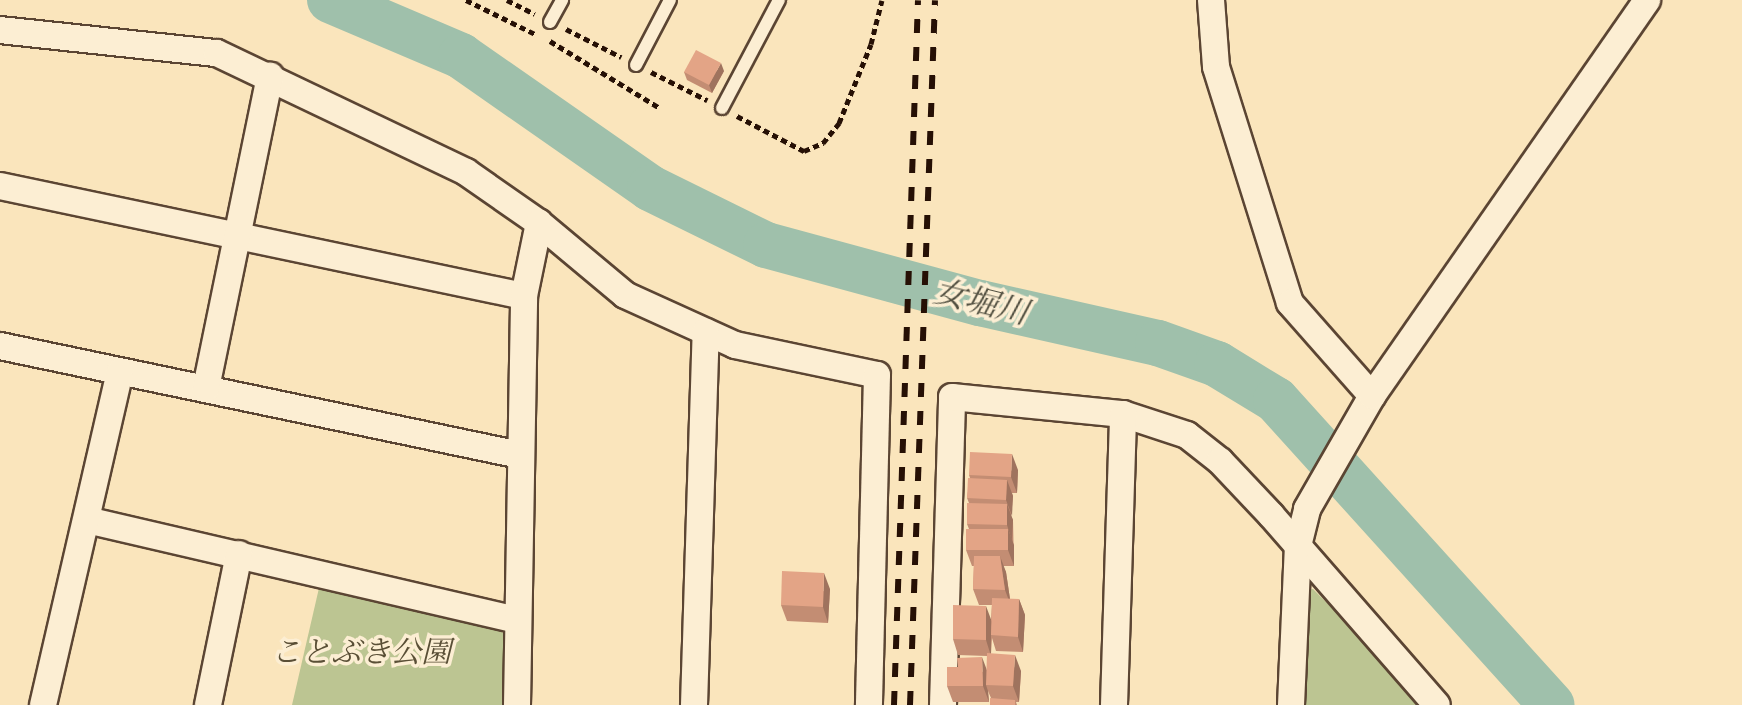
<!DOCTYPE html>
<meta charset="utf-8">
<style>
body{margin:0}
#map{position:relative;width:1742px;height:705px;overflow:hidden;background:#fae5bc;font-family:Alegreya,"Noto Serif JP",serif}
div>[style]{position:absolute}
.green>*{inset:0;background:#bcc592}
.river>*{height:46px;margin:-23px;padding:0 23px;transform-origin:23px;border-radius:23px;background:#9fc0ab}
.path>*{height:5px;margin-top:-2.5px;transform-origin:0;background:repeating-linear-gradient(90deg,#261005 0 6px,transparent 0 10px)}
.roads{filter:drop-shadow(2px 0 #5b4533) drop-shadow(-2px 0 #5b4533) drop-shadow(0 2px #5b4533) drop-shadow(0 -2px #5b4533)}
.lane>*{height:12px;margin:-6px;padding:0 6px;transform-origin:6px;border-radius:6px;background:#fceed3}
.street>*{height:26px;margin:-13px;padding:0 13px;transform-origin:13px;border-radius:13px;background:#fceed3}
.rail>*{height:6px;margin-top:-3px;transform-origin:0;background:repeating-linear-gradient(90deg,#261005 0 14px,transparent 0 28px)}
.wall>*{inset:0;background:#c38d73}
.shaded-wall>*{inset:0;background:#9f735e}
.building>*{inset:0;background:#e3a486}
span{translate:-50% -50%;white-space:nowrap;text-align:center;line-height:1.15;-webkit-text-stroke:7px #fceed3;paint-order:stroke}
.park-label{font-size:30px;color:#5a4f36;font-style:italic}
.water-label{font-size:32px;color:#504e3f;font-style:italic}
</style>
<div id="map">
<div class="green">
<i style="clip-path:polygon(319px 588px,492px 625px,506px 635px,502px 705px,292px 705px)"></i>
<i style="clip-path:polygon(1313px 589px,1380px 656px,1421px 705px,1300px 705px,1306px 590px)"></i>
</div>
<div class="river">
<i style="left:330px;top:0;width:142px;rotate:23.1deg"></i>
<i style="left:461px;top:56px;width:231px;rotate:34.9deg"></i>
<i style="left:650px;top:188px;width:129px;rotate:26.2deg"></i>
<i style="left:766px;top:245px;width:222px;rotate:15.2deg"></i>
<i style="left:980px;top:303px;width:182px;rotate:12.7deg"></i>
<i style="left:1158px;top:343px;width:63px;rotate:19.6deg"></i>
<i style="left:1217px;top:364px;width:69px;rotate:31.4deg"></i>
<i style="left:1276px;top:400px;width:411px;rotate:47.9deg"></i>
</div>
<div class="path">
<i style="left:466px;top:0;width:79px;rotate:26.2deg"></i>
<i style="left:507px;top:0;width:31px;rotate:27deg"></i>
<i style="left:566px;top:29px;width:62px;rotate:27deg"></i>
<i style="left:550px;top:41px;width:127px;rotate:31.4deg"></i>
<i style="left:651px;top:72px;width:63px;rotate:26.6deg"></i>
<i style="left:737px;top:116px;width:76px;rotate:27.6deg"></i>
<i style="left:804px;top:151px;width:21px;rotate:-23deg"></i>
<i style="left:823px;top:143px;width:26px;rotate:-51deg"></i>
<i style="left:839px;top:123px;width:85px;rotate:-67.9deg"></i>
<i style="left:871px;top:44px;width:45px;rotate:-76deg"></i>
</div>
<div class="roads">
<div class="lane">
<i style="left:550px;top:22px;width:25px;rotate:-61deg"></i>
<i style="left:636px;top:65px;width:73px;rotate:-62.4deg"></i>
<i style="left:722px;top:108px;width:122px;rotate:-62.2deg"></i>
</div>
<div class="street">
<i style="left:1211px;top:0;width:67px;rotate:85.7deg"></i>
<i style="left:1216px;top:67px;width:247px;rotate:72.6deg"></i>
<i style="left:1290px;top:303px;width:124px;rotate:48.6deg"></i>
<i style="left:0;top:30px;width:218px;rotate:6.1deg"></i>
<i style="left:217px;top:53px;width:276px;rotate:25.5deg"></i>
<i style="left:466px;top:172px;width:89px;rotate:34.9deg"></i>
<i style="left:539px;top:223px;width:112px;rotate:39.9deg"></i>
<i style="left:625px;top:295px;width:121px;rotate:24.4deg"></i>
<i style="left:735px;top:345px;width:145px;rotate:11.9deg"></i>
<i style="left:877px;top:375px;width:330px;rotate:91.4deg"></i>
<i style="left:0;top:186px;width:535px;rotate:11.86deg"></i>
<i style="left:0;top:346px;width:531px;rotate:11.84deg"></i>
<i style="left:206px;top:388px;width:319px;rotate:-78.4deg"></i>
<i style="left:87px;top:520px;width:441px;rotate:13.1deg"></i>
<i style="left:43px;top:705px;width:342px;rotate:-77deg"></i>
<i style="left:208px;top:705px;width:154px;rotate:-78.4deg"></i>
<i style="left:517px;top:705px;width:409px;rotate:-89deg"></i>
<i style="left:524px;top:296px;width:75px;rotate:-78.4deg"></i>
<i style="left:694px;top:705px;width:373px;rotate:-88.2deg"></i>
<i style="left:943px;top:705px;width:308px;rotate:-88.3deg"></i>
<i style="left:952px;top:397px;width:172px;rotate:5.7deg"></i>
<i style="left:1123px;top:414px;width:67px;rotate:18.2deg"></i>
<i style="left:1187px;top:435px;width:42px;rotate:38.2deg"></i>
<i style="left:1220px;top:461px;width:74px;rotate:46.6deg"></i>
<i style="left:1271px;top:515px;width:252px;rotate:48.9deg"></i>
<i style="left:1114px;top:705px;width:291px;rotate:-88.2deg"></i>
<i style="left:1291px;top:705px;width:159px;rotate:-87.5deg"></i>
<i style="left:1298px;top:546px;width:38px;rotate:-76deg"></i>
<i style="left:1307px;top:509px;width:130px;rotate:-60.1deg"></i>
<i style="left:1372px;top:396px;width:482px;rotate:-55.2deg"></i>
</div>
</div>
<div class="rail">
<i style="left:894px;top:705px;width:705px;rotate:-88.05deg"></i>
<i style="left:910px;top:705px;width:705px;rotate:-87.97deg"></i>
</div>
<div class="wall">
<i style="clip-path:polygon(724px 71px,712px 93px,687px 80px,684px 72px)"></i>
<i style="clip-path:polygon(1018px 470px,1017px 493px,1012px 493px,1013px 496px,1011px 516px,1013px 520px,1014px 566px,1003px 566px,1006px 572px,1010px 599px,1019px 599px,1025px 615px,1023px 652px,996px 651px,992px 638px,991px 654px,1021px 671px,1019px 702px,1016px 702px,1017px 705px,990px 705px,991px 698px,988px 691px,989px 702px,953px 702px,947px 686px,987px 670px,987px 656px,958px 655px,953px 639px,991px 620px,992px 605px,979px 605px,973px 589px,974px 566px,972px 566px,966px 550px,969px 529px,967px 524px,969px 503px,967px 498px,970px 478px,969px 475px)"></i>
<i style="clip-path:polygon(830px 589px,828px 623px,787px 621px,781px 605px)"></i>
</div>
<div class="shaded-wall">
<i style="clip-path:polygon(721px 63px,724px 71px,712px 93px,709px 85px)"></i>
<i style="clip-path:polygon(1012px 454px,1018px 470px,1017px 493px,1011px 477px)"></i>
<i style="clip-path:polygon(1007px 480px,1013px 496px,1012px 516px,1006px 500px)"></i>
<i style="clip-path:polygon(1007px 504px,1013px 520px,1012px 541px,1007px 525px)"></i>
<i style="clip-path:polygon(1008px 529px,1014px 545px,1014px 566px,1008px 550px)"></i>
<i style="clip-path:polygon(1000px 556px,1006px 572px,1011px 606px,1005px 590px)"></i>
<i style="clip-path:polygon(824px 573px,830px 589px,828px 623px,823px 607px)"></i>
<i style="clip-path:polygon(1019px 599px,1025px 615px,1023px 652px,1018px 637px)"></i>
<i style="clip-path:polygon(986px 606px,992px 622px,991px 635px,991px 656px,986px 640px)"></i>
<i style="clip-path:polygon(1015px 655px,1021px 671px,1019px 702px,1013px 686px)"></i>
<i style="clip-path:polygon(982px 657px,988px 673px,986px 685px,988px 691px,989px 702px,983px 686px)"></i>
</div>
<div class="building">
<i style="clip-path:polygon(696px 50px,721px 63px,709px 85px,684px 72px)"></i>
<i style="clip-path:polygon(970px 452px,1012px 454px,1011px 477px,969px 475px)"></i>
<i style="clip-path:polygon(968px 478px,1007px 480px,1006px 500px,967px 498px)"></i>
<i style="clip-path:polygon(967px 503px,1007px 504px,1007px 525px,967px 524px)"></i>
<i style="clip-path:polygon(966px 529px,1008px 529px,1008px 550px,966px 550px)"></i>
<i style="clip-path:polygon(974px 556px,1000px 556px,1005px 590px,973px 589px)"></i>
<i style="clip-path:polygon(782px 571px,824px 573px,823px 607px,781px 605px)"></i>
<i style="clip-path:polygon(992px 598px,1019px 599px,1018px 637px,991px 635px)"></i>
<i style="clip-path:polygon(953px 605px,986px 606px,986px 640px,953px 639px)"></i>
<i style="clip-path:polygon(987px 653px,1015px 655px,1013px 686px,986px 685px)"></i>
<i style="clip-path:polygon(982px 657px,983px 686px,947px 686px,947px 667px,958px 667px,957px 658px)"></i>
<i style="clip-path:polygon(990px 698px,1015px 700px,1015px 705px,990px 705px)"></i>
</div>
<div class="park-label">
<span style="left:361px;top:652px">ことぶき公園</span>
</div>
<div class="water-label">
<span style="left:981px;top:302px;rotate:14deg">女堀川</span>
</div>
</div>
